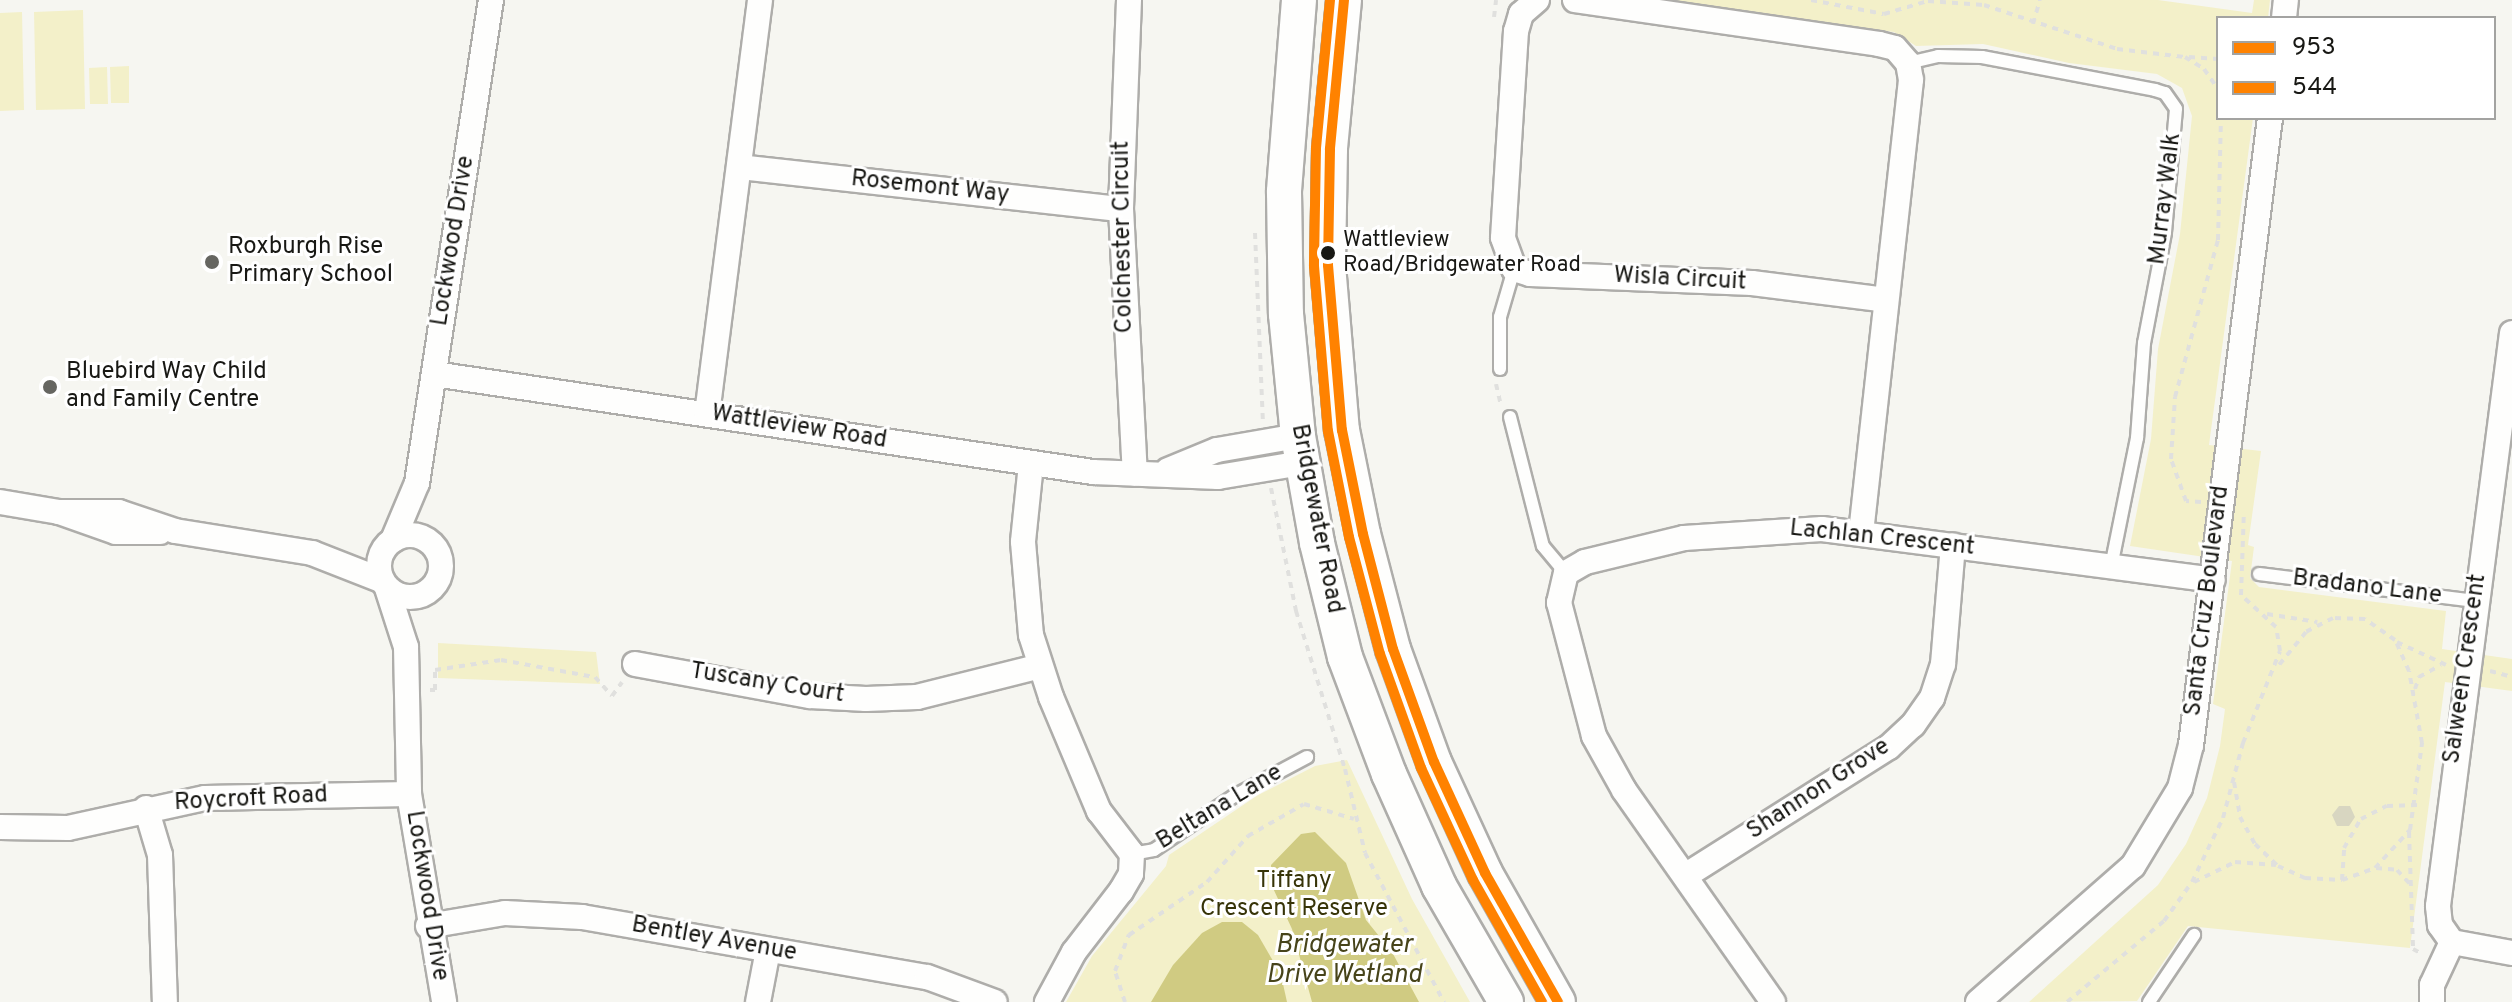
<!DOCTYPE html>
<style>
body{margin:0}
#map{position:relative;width:2512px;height:1002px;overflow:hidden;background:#f6f6f1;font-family:Overpass,sans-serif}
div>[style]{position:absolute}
.green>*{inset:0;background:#f3f0c9}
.water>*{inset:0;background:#d0cb82}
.building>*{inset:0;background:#d8d6c1}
.path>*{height:4px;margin-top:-2px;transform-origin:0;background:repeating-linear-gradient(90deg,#e0e0de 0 6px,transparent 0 12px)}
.roads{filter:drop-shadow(2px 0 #aeadaa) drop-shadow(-2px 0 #aeadaa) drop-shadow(0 2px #aeadaa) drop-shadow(0 -2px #aeadaa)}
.lane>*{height:12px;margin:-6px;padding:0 6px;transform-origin:6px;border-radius:6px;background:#fefefd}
.street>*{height:24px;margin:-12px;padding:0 12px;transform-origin:12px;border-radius:12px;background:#fefefd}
.street>.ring{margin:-12px;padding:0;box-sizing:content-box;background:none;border:24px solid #fefefd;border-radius:50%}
.secondary>*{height:34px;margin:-17px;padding:0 17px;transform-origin:17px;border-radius:17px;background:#fefefd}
.bus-1>*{height:10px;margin:-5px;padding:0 5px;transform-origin:5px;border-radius:5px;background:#ff8200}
.bus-2>*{height:10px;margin:-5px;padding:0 5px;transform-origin:5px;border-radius:5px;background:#ff8200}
.dots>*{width:22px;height:22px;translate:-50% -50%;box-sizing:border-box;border:4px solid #fff;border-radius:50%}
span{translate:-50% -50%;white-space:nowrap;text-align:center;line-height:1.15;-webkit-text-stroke:6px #fff;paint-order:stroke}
.bus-label{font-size:22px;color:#181814}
.left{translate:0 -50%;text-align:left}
.street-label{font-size:24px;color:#181814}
.poi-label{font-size:24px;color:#181814}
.park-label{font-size:24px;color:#373408}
.water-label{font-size:26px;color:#47441a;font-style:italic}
.legend{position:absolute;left:2216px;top:16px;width:280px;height:104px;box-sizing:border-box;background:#fff;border:2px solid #a3a3a1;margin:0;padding:10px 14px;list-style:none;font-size:24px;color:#181814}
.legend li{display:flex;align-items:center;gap:16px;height:40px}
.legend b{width:40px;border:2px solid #a3a3a1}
</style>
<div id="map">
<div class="green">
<i style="clip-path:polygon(1661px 0,2158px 0,2252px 13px,2254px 0,2270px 0,2268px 18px,2218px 18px,2218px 118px,2253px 118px,2209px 445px,2261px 451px,2248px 545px,2254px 547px,2250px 578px,2259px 587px,2446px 611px,2442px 649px,2512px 659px,2512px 691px,2445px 682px,2410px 948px,2188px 926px,2137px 1001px,2029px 1002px,2158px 885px,2186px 844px,2207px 798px,2220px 746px,2225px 709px,2213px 704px,2232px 561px,2130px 546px,2151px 439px,2158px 349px,2180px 234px,2192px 116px,2182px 88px,2157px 74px,2069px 63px,1983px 44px,1916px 46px,1894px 32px)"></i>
<i style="clip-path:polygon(83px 10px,85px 109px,36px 110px,34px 12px)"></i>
<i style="clip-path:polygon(22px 12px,24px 110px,0 111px,0 13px)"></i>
<i style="clip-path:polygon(129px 66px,129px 103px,111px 103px,110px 67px)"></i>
<i style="clip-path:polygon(107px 67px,108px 104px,90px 104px,89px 68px)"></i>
<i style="clip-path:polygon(438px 643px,596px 652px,600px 684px,438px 678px)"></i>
<i style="clip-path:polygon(1347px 760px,1412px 899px,1470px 1002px,1066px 1002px,1092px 956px,1166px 866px,1169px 855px,1258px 795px,1315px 766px)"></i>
</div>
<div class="water">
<i style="clip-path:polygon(1315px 832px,1346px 863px,1366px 920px,1392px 952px,1419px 1002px,1312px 1002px,1292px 929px,1272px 886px,1271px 865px,1301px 834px)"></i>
<i style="clip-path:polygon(1222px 922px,1242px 922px,1258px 935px,1281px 975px,1287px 1002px,1151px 1002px,1173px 965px,1202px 933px)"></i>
</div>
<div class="building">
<i style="clip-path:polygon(2339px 806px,2350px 806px,2355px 817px,2349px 826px,2337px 826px,2332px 815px)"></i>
</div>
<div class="path">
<i style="left:1811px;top:0;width:74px;rotate:10.9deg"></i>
<i style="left:1884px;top:14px;width:46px;rotate:-16.5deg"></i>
<i style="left:1928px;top:1px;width:56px;rotate:4.1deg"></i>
<i style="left:1984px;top:5px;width:140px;rotate:18.3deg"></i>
<i style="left:2117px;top:49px;width:68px;rotate:6.7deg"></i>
<i style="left:2185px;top:57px;width:22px;rotate:32deg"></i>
<i style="left:2204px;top:69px;width:24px;rotate:55deg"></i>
<i style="left:1494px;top:17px;width:17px;rotate:-83deg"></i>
<i style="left:2033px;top:24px;width:25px;rotate:-74deg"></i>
<i style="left:2189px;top:57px;width:29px;rotate:4deg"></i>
<i style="left:1255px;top:233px;width:187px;rotate:87.6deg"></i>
<i style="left:1496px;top:384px;width:23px;rotate:77deg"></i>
<i style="left:1271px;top:488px;width:126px;rotate:78.5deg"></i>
<i style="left:1296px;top:611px;width:165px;rotate:72.8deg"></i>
<i style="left:1345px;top:769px;width:86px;rotate:76.6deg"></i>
<i style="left:1365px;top:853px;width:169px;rotate:62.1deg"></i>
<i style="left:2201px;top:502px;width:15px;rotate:-176deg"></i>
<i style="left:2186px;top:501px;width:45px;rotate:-109.7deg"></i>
<i style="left:2171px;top:459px;width:62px;rotate:-86.3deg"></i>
<i style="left:2175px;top:397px;width:163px;rotate:-74.7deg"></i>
<i style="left:2218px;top:240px;width:122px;rotate:-88.6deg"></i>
<i style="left:2267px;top:614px;width:51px;rotate:9.1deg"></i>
<i style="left:2397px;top:642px;width:54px;rotate:25.1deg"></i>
<i style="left:2490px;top:671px;width:23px;rotate:15deg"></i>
<i style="left:2415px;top:689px;width:13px;rotate:-72deg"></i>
<i style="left:2419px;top:677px;width:25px;rotate:-29deg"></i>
<i style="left:430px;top:690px;width:5px"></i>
<i style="left:435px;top:690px;width:20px;rotate:-90deg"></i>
<i style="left:435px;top:670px;width:67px;rotate:-8.6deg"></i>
<i style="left:501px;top:660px;width:96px;rotate:10.3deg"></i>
<i style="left:595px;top:677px;width:25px;rotate:48deg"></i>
<i style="left:612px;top:696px;width:17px;rotate:-54deg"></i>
<i style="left:2234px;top:782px;width:36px;rotate:80deg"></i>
<i style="left:2240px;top:817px;width:31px;rotate:61deg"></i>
<i style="left:2255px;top:844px;width:32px;rotate:44deg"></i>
<i style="left:2278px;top:866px;width:30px;rotate:24deg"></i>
<i style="left:2305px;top:878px;width:37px;rotate:3deg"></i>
<i style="left:2342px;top:880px;width:35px;rotate:-20deg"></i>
<i style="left:2375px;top:868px;width:52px;rotate:-47.4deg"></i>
<i style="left:2410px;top:830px;width:88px;rotate:-82.1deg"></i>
<i style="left:2422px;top:743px;width:73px;rotate:-100.2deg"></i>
<i style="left:2409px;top:671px;width:34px;rotate:-114deg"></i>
<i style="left:2395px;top:640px;width:37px;rotate:-145deg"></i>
<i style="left:2365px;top:619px;width:32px;rotate:-178deg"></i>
<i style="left:2333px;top:618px;width:30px;rotate:153deg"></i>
<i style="left:2306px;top:632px;width:43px;rotate:129.3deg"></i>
<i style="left:2409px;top:832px;width:117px;rotate:88deg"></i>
<i style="left:2413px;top:949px;width:10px;rotate:29deg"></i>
<i style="left:2376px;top:868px;width:21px;rotate:5deg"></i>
<i style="left:2397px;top:870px;width:21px;rotate:47deg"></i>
<i style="left:2342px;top:880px;width:32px;rotate:-86deg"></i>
<i style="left:2344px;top:848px;width:34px;rotate:-60deg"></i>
<i style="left:2361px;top:819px;width:29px;rotate:-27deg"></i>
<i style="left:2387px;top:806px;width:30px;rotate:-2deg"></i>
<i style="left:2194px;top:882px;width:46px;rotate:-26deg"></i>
<i style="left:2235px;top:862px;width:41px;rotate:4.2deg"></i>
<i style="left:1125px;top:1002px;width:33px;rotate:-108deg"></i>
<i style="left:1115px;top:971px;width:39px;rotate:-69deg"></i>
<i style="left:1129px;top:935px;width:94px;rotate:-34.2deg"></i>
<i style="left:1207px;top:882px;width:62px;rotate:-48.3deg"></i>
<i style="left:1248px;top:836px;width:64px;rotate:-29.7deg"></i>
<i style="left:1304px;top:804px;width:52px;rotate:16.7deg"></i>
<i style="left:2067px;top:1002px;width:126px;rotate:-39.9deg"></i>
<i style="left:2164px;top:921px;width:48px;rotate:-54.3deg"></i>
<i style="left:2192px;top:882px;width:71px;rotate:-64.2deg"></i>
<i style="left:2223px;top:818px;width:78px;rotate:-75.1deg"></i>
<i style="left:2243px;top:743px;width:99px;rotate:-68.1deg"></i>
<i style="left:2280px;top:651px;width:24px;rotate:-99deg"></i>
<i style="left:2276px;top:627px;width:47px;rotate:-137.6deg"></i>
<i style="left:2241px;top:595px;width:84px;rotate:-88deg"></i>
</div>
<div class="roads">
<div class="lane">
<i style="left:1908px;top:63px;width:31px;rotate:-13deg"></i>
<i style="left:1938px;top:56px;width:44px;rotate:1.3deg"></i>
<i style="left:1982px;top:57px;width:176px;rotate:10.8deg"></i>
<i style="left:2155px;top:90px;width:10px;rotate:17deg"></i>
<i style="left:2165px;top:93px;width:19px;rotate:55deg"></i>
<i style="left:2176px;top:109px;width:124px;rotate:95.1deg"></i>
<i style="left:2165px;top:233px;width:112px;rotate:100.8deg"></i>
<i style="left:2144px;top:343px;width:95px;rotate:94.2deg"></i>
<i style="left:2137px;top:438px;width:132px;rotate:101.4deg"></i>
<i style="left:1500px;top:369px;width:52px;rotate:-90deg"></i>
<i style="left:1500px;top:317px;width:50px;rotate:-73.7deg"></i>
<i style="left:1510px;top:417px;width:133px;rotate:75.7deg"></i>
<i style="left:1543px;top:546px;width:35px;rotate:50deg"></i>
<i style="left:2259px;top:574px;width:218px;rotate:7.1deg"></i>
<i style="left:1132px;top:854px;width:22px;rotate:-10deg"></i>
<i style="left:1154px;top:850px;width:97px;rotate:-34deg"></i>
<i style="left:1234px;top:796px;width:83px;rotate:-28.1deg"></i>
<i style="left:2149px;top:1002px;width:81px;rotate:-56.1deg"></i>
</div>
<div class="street">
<i style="left:1129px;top:0;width:209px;rotate:92.2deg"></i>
<i style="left:1121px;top:209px;width:265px;rotate:87deg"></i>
<i style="left:1537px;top:0;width:21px;rotate:139deg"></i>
<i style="left:1521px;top:14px;width:18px;rotate:106deg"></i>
<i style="left:1516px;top:31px;width:207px;rotate:93.6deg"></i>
<i style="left:1503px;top:238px;width:33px;rotate:70deg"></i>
<i style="left:1514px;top:269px;width:17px;rotate:17deg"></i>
<i style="left:1530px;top:274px;width:222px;rotate:2.3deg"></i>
<i style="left:1752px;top:283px;width:135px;rotate:7.2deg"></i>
<i style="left:1575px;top:0;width:307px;rotate:8.2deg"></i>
<i style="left:1879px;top:44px;width:16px;rotate:14deg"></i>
<i style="left:1895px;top:48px;width:20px;rotate:49deg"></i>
<i style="left:1908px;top:63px;width:17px;rotate:80deg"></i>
<i style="left:1911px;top:80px;width:455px;rotate:96.3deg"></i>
<i style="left:2284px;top:18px;width:18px;rotate:-84deg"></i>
<i style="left:739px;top:167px;width:384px;rotate:6.3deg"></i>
<i style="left:2512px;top:333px;width:578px;rotate:97.36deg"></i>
<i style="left:2438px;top:906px;width:19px;rotate:84deg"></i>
<i style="left:2440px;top:925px;width:21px;rotate:55deg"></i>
<i style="left:2452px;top:942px;width:61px;rotate:10.4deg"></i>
<i style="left:434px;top:374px;width:666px;rotate:8.46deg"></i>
<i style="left:1093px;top:472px;width:125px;rotate:2.3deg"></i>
<i style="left:1218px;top:477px;width:85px;rotate:-9.5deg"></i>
<i style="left:707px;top:414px;width:417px;rotate:-82.7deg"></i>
<i style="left:1031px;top:464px;width:78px;rotate:95.9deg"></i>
<i style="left:1023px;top:542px;width:93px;rotate:85.1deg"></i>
<i style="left:1031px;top:635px;width:65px;rotate:72.1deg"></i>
<i style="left:1051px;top:697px;width:124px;rotate:67.2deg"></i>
<i style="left:1099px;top:811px;width:54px;rotate:52.5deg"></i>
<i style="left:1132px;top:854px;width:20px;rotate:93deg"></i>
<i style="left:1131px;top:874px;width:20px;rotate:120deg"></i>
<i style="left:1121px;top:891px;width:77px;rotate:127.6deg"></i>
<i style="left:1074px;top:952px;width:57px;rotate:118.4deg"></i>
<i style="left:1168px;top:470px;width:53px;rotate:-22.2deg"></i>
<i style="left:1217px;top:450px;width:82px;rotate:-9.8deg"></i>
<i style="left:0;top:502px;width:60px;rotate:9.6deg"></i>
<i style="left:59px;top:512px;width:60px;rotate:19.3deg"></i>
<i style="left:116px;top:532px;width:44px"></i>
<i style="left:59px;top:512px;width:60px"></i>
<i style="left:119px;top:512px;width:59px;rotate:18.7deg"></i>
<i style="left:175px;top:531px;width:139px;rotate:9.1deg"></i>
<i style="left:312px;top:553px;width:74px;rotate:21.4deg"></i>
<i class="ring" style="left:379px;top:535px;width:38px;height:38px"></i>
<i style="left:393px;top:540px;width:62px;rotate:-67.2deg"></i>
<i style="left:417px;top:483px;width:489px;rotate:-81.3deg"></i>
<i style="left:387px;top:588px;width:62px;rotate:72.1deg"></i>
<i style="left:406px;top:647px;width:147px;rotate:88.8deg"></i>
<i style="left:409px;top:794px;width:211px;rotate:80.4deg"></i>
<i style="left:635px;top:664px;width:178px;rotate:10.4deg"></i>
<i style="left:810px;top:696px;width:56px;rotate:3.1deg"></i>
<i style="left:866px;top:699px;width:51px;rotate:-2.2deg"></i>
<i style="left:917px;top:697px;width:127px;rotate:-14.1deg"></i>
<i style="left:146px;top:808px;width:49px;rotate:73.4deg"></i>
<i style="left:160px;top:855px;width:147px;rotate:88.1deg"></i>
<i style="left:0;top:827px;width:68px;rotate:0.8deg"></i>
<i style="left:68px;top:828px;width:140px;rotate:-12.4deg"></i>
<i style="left:205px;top:798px;width:204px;rotate:-1.1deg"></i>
<i style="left:1685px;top:876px;width:241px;rotate:-32.3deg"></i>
<i style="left:1889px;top:747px;width:33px;rotate:-43deg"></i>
<i style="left:1913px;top:725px;width:33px;rotate:-55deg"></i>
<i style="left:1932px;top:698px;width:36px;rotate:-72deg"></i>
<i style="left:1943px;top:664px;width:119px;rotate:-85.2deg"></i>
<i style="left:428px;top:926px;width:78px;rotate:-9.6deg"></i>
<i style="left:505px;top:913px;width:77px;rotate:3deg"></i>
<i style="left:582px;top:917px;width:350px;rotate:9.9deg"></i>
<i style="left:927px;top:977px;width:72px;rotate:20.2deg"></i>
<i style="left:758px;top:1002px;width:53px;rotate:-79.1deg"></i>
<i style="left:1773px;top:1002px;width:259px;rotate:-125.1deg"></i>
<i style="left:1624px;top:790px;width:62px;rotate:-119.1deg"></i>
<i style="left:1594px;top:736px;width:138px;rotate:-104.7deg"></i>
<i style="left:1559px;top:603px;width:31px;rotate:-77deg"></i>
<i style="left:1566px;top:573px;width:22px;rotate:-30deg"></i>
<i style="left:1585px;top:562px;width:102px;rotate:-13.6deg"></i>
<i style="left:1684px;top:538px;width:138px;rotate:-3.7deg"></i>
<i style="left:1822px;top:529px;width:394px;rotate:7.4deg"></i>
<i style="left:1978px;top:1002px;width:206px;rotate:-41.3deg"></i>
<i style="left:2133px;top:866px;width:91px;rotate:-58.9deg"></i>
<i style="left:2180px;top:788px;width:44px;rotate:-75.7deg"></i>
<i style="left:2191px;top:745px;width:632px;rotate:-82.82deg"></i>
<i style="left:2432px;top:1002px;width:17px;rotate:-90deg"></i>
<i style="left:2432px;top:985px;width:47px;rotate:-65.1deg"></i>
</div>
<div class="secondary">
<i style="left:1299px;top:0;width:193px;rotate:94.5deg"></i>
<i style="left:1284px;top:192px;width:122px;rotate:89.1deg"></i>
<i style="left:1286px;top:314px;width:123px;rotate:84.4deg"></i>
<i style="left:1298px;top:436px;width:109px;rotate:79.9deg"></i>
<i style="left:1317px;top:543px;width:117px;rotate:76.2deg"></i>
<i style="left:1345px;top:657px;width:125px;rotate:69.4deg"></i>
<i style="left:1389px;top:774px;width:123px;rotate:65.9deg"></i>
<i style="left:1439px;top:886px;width:134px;rotate:60deg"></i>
<i style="left:1344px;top:0;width:150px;rotate:95.4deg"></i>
<i style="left:1330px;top:149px;width:116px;rotate:91deg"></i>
<i style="left:1328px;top:265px;width:166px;rotate:85.2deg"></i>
<i style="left:1342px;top:430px;width:106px;rotate:78.6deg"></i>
<i style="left:1363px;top:534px;width:119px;rotate:75.4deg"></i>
<i style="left:1393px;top:649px;width:120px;rotate:70.1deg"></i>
<i style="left:1434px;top:762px;width:122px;rotate:65.3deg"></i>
<i style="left:1485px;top:873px;width:148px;rotate:60.5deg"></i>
</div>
</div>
<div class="bus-1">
<i style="left:1344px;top:0;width:150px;rotate:95.4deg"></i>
<i style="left:1330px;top:149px;width:116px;rotate:91deg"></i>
<i style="left:1328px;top:265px;width:166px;rotate:85.2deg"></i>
<i style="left:1342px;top:430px;width:106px;rotate:78.6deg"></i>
<i style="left:1363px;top:534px;width:119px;rotate:75.4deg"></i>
<i style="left:1393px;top:649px;width:120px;rotate:70.1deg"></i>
<i style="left:1434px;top:762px;width:122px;rotate:65.3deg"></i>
<i style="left:1485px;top:873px;width:148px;rotate:60.5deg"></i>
</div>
<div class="bus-2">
<i style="left:1330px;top:0;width:149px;rotate:95.4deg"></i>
<i style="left:1316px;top:148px;width:118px;rotate:91deg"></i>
<i style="left:1314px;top:266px;width:166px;rotate:85.2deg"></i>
<i style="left:1328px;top:431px;width:108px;rotate:78.8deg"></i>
<i style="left:1349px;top:537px;width:121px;rotate:75.2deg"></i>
<i style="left:1380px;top:654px;width:121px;rotate:70.2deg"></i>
<i style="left:1421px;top:768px;width:123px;rotate:65.1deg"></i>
<i style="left:1473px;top:880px;width:140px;rotate:60.5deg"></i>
</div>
<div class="dots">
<i style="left:1328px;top:253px;background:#181814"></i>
<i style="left:212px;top:262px;background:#666661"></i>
<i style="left:50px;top:387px;background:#666661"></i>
</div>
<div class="bus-label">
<span class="left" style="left:1343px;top:253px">Wattleview<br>Road/Bridgewater Road</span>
</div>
<div class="street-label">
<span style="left:930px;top:188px;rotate:6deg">Rosemont Way</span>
<span style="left:2166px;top:199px;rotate:-83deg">Murray Walk</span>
<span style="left:1124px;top:237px;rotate:-91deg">Colchester Circuit</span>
<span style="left:454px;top:241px;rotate:-81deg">Lockwood Drive</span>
<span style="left:1680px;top:280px;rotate:3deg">Wisla Circuit</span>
<span style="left:799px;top:428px;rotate:9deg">Wattleview Road</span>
<span style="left:1316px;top:519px;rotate:79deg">Bridgewater Road</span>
<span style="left:1882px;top:539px;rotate:6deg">Lachlan Crescent</span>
<span style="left:2367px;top:588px;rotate:7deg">Bradano Lane</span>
<span style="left:2208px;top:601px;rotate:-83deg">Santa Cruz Boulevard</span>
<span style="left:2466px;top:669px;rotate:-82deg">Salween Crescent</span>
<span style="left:767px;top:684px;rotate:9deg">Tuscany Court</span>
<span style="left:1819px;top:790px;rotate:-33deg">Shannon Grove</span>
<span style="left:251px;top:800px;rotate:-3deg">Roycroft Road</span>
<span style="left:1220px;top:808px;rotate:-31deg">Beltana Lane</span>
<span style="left:426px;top:896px;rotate:81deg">Lockwood Drive</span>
<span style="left:714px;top:940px;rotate:10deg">Bentley Avenue</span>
</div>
<div class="poi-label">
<span class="left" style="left:228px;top:262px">Roxburgh Rise<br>Primary School</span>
<span class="left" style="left:66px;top:387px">Bluebird Way Child<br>and Family Centre</span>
</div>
<div class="park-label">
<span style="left:1294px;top:896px">Tiffany<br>Crescent Reserve</span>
</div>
<div class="water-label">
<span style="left:1344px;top:961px">Bridgewater<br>Drive Wetland</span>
</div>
<ul class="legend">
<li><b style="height:10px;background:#ff8200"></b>953</li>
<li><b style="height:10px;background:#ff8200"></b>544</li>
</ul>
</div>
